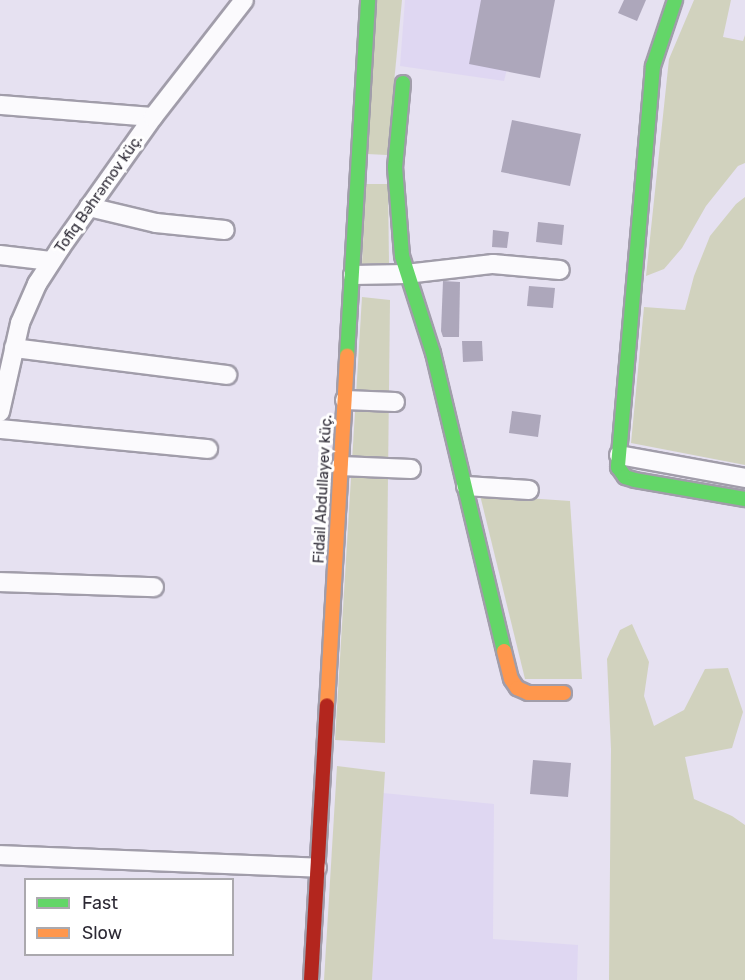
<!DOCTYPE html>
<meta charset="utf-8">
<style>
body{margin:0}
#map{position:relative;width:745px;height:980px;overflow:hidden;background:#e6e1f1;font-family:Rubik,sans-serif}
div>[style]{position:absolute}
.built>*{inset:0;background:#dfd7f2}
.green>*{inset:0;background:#d1d2be}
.building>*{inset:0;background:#ada7bb}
.roads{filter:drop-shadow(2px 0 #a19daa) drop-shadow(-2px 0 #a19daa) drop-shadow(0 2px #a19daa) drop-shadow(0 -2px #a19daa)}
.street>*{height:18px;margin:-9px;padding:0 9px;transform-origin:9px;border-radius:9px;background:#fbfafd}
.fast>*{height:14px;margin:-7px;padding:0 7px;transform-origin:7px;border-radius:7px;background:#63d668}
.slow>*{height:14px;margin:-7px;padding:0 7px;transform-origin:7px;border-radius:7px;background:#ff974d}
.jam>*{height:14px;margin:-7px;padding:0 7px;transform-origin:7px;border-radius:7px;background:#b3261e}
span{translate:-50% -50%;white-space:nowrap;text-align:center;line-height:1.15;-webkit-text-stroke:6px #fff;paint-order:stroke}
.street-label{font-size:15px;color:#2c2934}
.legend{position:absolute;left:24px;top:878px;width:210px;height:78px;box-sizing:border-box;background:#fff;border:2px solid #aba9ae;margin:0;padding:8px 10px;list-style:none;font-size:18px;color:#2c2934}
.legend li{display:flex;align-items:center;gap:12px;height:30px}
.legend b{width:30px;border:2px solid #aba9ae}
</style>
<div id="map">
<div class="built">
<i style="clip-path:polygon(405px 0,524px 0,504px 81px,400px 66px)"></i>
<i style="clip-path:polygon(383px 793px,494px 804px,493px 939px,578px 945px,577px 980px,372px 980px)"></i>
</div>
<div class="green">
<i style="clip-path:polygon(377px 0,402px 0,387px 155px,367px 154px)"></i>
<i style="clip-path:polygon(694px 0,731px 0,723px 37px,743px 41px,745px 35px,745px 163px,738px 166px,706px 206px,682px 248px,664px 269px,646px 276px,669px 59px)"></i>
<i style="clip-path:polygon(366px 184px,388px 184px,389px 263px,362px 264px)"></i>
<i style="clip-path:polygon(745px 197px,745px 465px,631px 443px,644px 307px,685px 310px,694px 276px,710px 236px,736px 204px)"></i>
<i style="clip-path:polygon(362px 297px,390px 300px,385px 743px,335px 740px)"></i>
<i style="clip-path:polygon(480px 495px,570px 501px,582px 679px,525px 679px)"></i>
<i style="clip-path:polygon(632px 624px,649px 662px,644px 696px,654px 726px,684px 710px,705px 669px,728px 668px,743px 712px,732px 748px,685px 757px,694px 799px,732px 816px,745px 825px,745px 980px,609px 980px,611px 749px,607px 659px,620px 630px)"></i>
<i style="clip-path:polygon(337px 766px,385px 772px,372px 980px,324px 980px)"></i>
</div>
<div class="building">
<i style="clip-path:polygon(481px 0,555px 0,540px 78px,469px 64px)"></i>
<i style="clip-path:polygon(624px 0,646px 0,637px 21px,618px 13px)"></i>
<i style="clip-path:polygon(512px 120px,581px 134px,570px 186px,501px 172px)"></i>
<i style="clip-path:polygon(538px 222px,564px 225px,562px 245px,536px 242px)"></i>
<i style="clip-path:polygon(493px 230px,509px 232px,507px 248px,492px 247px)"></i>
<i style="clip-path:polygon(443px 281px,460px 282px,459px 337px,443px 337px,441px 331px)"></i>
<i style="clip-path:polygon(529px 286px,555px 288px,553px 308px,527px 306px)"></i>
<i style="clip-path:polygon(462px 341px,482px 341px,483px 361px,463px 362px)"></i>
<i style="clip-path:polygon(512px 411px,541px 415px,538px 437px,509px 433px)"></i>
<i style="clip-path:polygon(533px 760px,571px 763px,568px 797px,530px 794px)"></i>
</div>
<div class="roads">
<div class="street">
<i style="left:0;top:105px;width:153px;rotate:4.5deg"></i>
<i style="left:89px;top:207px;width:69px;rotate:13.4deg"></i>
<i style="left:156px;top:223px;width:69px;rotate:5.8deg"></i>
<i style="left:0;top:255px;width:51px;rotate:6.7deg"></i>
<i style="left:353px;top:275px;width:53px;rotate:-1.1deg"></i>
<i style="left:406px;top:274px;width:88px;rotate:-6.6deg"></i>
<i style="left:493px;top:264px;width:67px;rotate:5.1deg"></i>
<i style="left:14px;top:348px;width:215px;rotate:7.2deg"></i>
<i style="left:345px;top:400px;width:50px;rotate:2.3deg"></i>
<i style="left:0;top:412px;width:91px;rotate:-77.3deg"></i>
<i style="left:20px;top:323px;width:43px;rotate:-66.4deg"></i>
<i style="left:37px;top:284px;width:44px;rotate:-57deg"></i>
<i style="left:61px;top:247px;width:159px;rotate:-54.7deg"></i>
<i style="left:153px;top:117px;width:148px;rotate:-52.1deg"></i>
<i style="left:0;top:429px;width:209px;rotate:5.5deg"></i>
<i style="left:619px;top:455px;width:128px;rotate:10.3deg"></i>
<i style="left:341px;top:466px;width:70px;rotate:2.5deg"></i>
<i style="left:466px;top:486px;width:63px;rotate:3.6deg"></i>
<i style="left:0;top:582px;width:154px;rotate:1.9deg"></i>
<i style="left:0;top:855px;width:317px;rotate:2.3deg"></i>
</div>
<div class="fast">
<i style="left:675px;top:0;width:70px;rotate:108.4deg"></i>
<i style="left:653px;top:66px;width:403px;rotate:95deg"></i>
<i style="left:618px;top:467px;width:12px;rotate:55deg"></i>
<i style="left:625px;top:477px;width:10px;rotate:17deg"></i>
<i style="left:635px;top:480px;width:112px;rotate:9.8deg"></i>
<i style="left:403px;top:83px;width:84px;rotate:95.4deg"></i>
<i style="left:395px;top:167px;width:89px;rotate:85.5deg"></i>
<i style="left:402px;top:256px;width:102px;rotate:72.3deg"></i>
<i style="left:433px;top:353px;width:306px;rotate:76.6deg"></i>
<i style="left:347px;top:356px;width:357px;rotate:-86.6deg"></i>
</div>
<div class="slow">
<i style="left:504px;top:651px;width:29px;rotate:76deg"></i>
<i style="left:511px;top:679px;width:11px;rotate:56deg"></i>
<i style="left:517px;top:688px;width:12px;rotate:24deg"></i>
<i style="left:528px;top:693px;width:36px"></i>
<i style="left:327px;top:705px;width:350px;rotate:-86.7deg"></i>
</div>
<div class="jam">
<i style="left:311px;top:980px;width:275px;rotate:-86.7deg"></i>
</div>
</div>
<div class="street-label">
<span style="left:99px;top:194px;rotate:-55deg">Tofiq Bəhrəmov küç.</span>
<span style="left:323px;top:489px;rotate:-87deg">Fidail Abdullayev küç.</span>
</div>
<ul class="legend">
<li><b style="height:8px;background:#63d668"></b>Fast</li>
<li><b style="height:8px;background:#ff974d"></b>Slow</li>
</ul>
</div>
